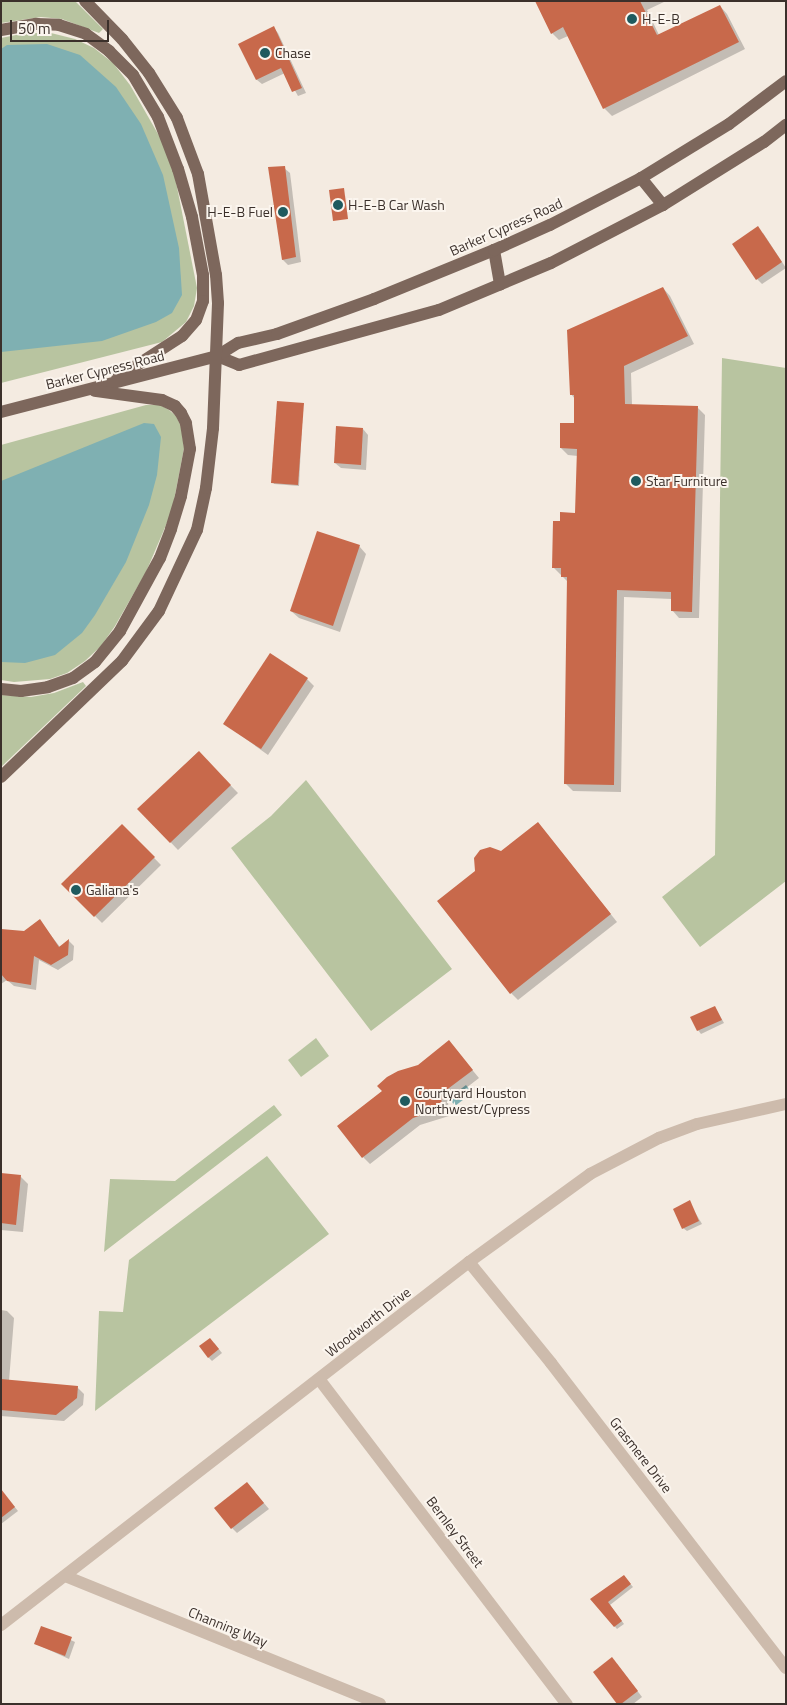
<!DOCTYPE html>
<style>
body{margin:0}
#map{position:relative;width:787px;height:1705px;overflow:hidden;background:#f4ebe1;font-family:"Titillium Web",sans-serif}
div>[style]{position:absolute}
.green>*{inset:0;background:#b8c4a0}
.water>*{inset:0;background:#7fb0b2}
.shadow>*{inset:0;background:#0003}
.building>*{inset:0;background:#c8694b}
.minor>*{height:12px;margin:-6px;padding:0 6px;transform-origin:6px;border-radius:6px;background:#cdbbac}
.major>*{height:12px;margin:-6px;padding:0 6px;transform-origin:6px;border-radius:6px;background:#7d675c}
.dots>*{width:14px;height:14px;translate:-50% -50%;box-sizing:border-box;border:2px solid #fbf5ee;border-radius:50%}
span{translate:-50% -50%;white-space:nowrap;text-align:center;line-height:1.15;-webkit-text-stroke:4px #fbf5ee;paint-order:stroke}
.poi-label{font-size:14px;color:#3b302b}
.left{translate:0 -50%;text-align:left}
.right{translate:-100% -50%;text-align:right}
.street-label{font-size:14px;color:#3b302b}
.frame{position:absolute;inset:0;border:2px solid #3b302b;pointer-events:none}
.scale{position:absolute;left:10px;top:20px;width:99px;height:22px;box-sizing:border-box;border:2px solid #3b302b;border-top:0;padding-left:6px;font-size:15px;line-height:18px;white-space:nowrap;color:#3b302b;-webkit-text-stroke:4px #fbf5ee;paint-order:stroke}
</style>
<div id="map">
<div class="green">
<i style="clip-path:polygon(1px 1px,75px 1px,103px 29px,99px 33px,62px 19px,41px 17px,1px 23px)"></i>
<i style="clip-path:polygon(26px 33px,51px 33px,75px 39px,94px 48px,113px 63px,130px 85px,162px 141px,175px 177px,197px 288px,194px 306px,186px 322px,162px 342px,1px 383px,1px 38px)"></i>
<i style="clip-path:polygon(722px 358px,786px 368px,786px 881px,700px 947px,662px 897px,715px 855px)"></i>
<i style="clip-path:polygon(146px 405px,160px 405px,169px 410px,176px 416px,181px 426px,184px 448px,172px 511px,146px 572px,115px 626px,101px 646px,85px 661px,67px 673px,50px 679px,14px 682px,1px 680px,1px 445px)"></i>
<i style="clip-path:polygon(83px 682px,86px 686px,1px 767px,1px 695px,31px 697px,54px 693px)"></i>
<i style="clip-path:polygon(306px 780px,452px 969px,371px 1031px,231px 848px,271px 816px)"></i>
<i style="clip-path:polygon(316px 1038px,329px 1056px,301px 1077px,288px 1060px)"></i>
<i style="clip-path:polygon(274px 1105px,282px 1115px,104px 1252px,110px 1179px,175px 1181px)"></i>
<i style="clip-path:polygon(267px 1156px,329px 1234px,95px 1411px,99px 1311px,123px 1312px,129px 1260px)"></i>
</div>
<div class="water">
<i style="clip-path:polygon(47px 44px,80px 55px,116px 87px,141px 124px,163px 175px,179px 248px,182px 295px,172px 313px,156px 322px,102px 341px,1px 352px,1px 49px,7px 45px)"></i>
<i style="clip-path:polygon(144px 423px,154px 424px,161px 437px,157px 475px,149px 505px,126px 562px,95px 615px,82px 633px,55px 655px,25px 663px,1px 662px,1px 481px)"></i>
<i style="clip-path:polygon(466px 1085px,472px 1093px,455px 1106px,449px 1098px)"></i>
</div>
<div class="shadow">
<i style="clip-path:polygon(536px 1px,666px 1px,647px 10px,659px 35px,720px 6px,727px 14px,745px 49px,612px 116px,604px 108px,568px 36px,559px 40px,552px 33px)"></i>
<i style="clip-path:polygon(274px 28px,278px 33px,306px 93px,298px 96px,285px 73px,262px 84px,257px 80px,240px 44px)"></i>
<i style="clip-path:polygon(284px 168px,290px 173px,301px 262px,288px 265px,283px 260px)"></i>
<i style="clip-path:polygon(763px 233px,786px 268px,762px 284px,757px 279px)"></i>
<i style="clip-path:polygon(663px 288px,670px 296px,694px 344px,631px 373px,632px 405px,698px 408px,705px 415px,699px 618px,679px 618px,672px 610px,672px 599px,624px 597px,621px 792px,573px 791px,565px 783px,568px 582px,553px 567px,561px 523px,577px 514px,578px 456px,568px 455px,561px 448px,575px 424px,575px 399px,571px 394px)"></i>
<i style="clip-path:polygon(303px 404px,299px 486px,274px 484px,273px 482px)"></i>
<i style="clip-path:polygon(363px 429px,368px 435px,366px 470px,341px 468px,335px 463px)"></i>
<i style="clip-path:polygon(359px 546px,366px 554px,340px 632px,299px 618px,291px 611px)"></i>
<i style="clip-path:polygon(307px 679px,314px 686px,268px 755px,225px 724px)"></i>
<i style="clip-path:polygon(198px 752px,238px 793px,178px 850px,139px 809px)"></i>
<i style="clip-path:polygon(538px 823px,617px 922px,518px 1000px,511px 993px,477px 871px)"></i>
<i style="clip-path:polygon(122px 825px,161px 865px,102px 923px,63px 884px)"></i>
<i style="clip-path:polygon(39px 920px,60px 947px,69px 941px,74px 946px,73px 960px,58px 970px,39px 960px,36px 990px,14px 986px,7px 980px,1px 984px,1px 930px,24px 932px)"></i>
<i style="clip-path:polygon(715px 1007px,724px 1023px,701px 1034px,698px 1030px)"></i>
<i style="clip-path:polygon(449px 1042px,479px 1078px,448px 1102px,449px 1116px,420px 1125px,370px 1164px,363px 1157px,419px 1066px)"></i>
<i style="clip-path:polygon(1px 1175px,20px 1176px,28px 1184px,23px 1232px,1px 1230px)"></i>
<i style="clip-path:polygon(689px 1202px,702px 1224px,687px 1231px,683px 1228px)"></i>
<i style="clip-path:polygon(1px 1310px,7px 1311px,14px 1318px,9px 1381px,77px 1387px,84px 1394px,83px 1405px,64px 1421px,1px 1416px)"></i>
<i style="clip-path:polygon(214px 1343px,222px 1353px,212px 1361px,208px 1357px)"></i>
<i style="clip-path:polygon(247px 1483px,269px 1509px,237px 1533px,232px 1528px)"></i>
<i style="clip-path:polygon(1px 1500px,9px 1500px,18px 1511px,1px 1524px)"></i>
<i style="clip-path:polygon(627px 1580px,633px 1587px,610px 1605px,624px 1624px,617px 1629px,592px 1600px)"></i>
<i style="clip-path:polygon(42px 1627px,75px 1642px,69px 1659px,36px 1644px)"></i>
<i style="clip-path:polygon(617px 1664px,642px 1697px,633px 1704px,619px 1704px)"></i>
</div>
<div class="building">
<i style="clip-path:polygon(535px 1px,640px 1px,657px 35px,720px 5px,739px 42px,603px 109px,563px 27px,551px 34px)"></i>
<i style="clip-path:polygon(274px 26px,302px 88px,292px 92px,281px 68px,256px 80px,238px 44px)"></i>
<i style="clip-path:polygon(285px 166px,296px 257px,282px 260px,268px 167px)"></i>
<i style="clip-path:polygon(344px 188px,348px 219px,333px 221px,329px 190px)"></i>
<i style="clip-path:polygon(758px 226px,782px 262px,756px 280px,732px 244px)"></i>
<i style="clip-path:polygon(663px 287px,688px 336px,624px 366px,625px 404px,698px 406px,692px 612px,671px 611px,671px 592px,617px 590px,614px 785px,564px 784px,567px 577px,561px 577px,561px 568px,552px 568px,553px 521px,560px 521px,560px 512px,575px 513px,577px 449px,560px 448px,560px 423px,574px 423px,574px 395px,570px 395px,567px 330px)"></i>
<i style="clip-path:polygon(277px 401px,304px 403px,298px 485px,271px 483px)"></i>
<i style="clip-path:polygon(336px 426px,363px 428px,361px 465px,334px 463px)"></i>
<i style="clip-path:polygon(317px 531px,360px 545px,333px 626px,290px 611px)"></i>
<i style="clip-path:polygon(270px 653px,308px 678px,261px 749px,223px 724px)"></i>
<i style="clip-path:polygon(199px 751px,231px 785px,170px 843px,137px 809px)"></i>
<i style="clip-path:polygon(538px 822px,611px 914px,510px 994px,437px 901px,475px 871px,474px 858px,480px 850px,490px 847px,501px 851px)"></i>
<i style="clip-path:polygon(122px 824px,155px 857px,94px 917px,61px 884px)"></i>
<i style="clip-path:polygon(40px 919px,59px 947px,69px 939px,68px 955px,51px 965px,34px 956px,31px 985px,7px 981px,1px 974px,1px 929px,24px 931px)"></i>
<i style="clip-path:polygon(715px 1006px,722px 1020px,697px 1031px,690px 1017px)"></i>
<i style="clip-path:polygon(449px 1040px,473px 1070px,441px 1094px,442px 1108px,413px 1118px,362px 1158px,337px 1126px,382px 1091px,377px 1086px,387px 1077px,398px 1071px,418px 1065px)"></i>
<i style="clip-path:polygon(1px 1173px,21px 1175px,16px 1225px,1px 1223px)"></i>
<i style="clip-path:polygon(690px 1200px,699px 1221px,682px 1229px,673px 1209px)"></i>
<i style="clip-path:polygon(210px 1338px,219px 1349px,208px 1358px,199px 1346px)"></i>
<i style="clip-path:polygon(1px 1379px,78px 1386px,77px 1398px,56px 1415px,1px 1410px)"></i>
<i style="clip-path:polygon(247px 1482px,264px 1503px,231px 1529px,214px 1508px)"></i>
<i style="clip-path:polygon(1px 1489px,15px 1507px,1px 1518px)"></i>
<i style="clip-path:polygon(624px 1575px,631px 1584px,608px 1602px,622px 1621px,614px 1627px,590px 1599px)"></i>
<i style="clip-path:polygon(41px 1626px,72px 1637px,65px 1656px,34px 1644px)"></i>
<i style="clip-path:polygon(612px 1657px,638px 1691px,621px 1704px,617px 1704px,593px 1672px)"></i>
</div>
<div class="minor">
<i style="left:469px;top:1262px;width:130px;rotate:50.9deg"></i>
<i style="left:551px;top:1363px;width:385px;rotate:52.4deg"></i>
<i style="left:319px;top:1379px;width:409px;rotate:52.7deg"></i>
<i style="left:65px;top:1576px;width:340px;rotate:22.1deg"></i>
<i style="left:1px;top:1625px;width:592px;rotate:-37.8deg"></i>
<i style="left:469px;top:1262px;width:150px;rotate:-36deg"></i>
<i style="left:590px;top:1174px;width:78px;rotate:-27.6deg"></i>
<i style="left:659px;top:1138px;width:40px;rotate:-20.2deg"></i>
<i style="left:697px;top:1124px;width:91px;rotate:-12.7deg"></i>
</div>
<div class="major">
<i style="left:1px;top:30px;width:36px;rotate:-10deg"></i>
<i style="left:36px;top:24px;width:23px;rotate:2deg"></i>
<i style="left:59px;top:25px;width:28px;rotate:18deg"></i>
<i style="left:86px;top:34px;width:29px;rotate:36deg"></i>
<i style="left:109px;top:51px;width:34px;rotate:45deg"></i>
<i style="left:133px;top:75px;width:49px;rotate:59.2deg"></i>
<i style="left:158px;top:117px;width:56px;rotate:69deg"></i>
<i style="left:178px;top:169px;width:50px;rotate:73.7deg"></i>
<i style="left:192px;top:217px;width:59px;rotate:79.3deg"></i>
<i style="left:203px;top:275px;width:26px;rotate:90deg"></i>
<i style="left:203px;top:301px;width:20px;rotate:110deg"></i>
<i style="left:196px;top:320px;width:21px;rotate:131deg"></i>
<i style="left:182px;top:336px;width:77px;rotate:147.1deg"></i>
<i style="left:641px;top:178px;width:35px;rotate:51deg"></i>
<i style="left:494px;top:250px;width:35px;rotate:80deg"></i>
<i style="left:217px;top:356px;width:24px;rotate:22deg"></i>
<i style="left:239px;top:365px;width:207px;rotate:-15.4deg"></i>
<i style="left:439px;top:310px;width:121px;rotate:-22.8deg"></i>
<i style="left:551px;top:263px;width:126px;rotate:-27.4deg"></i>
<i style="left:663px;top:205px;width:119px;rotate:-32deg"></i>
<i style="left:764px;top:142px;width:28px;rotate:-38deg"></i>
<i style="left:1px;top:412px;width:223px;rotate:-14.5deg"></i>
<i style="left:217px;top:356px;width:25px;rotate:-32deg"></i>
<i style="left:238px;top:343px;width:40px;rotate:-13deg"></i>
<i style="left:277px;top:334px;width:103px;rotate:-19.8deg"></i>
<i style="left:374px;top:299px;width:130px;rotate:-22.2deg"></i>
<i style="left:494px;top:250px;width:61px;rotate:-24.1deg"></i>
<i style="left:550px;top:225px;width:102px;rotate:-27.3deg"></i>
<i style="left:641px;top:178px;width:103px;rotate:-31.5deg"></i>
<i style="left:729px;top:124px;width:71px;rotate:-37deg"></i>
<i style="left:1px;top:689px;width:20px;rotate:6deg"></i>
<i style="left:21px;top:691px;width:27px;rotate:-8deg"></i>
<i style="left:48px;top:687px;width:27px;rotate:-20deg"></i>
<i style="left:73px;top:678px;width:27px;rotate:-36deg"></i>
<i style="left:95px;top:662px;width:40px;rotate:-51deg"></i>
<i style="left:120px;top:631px;width:83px;rotate:-61.3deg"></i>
<i style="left:160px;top:558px;width:31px;rotate:-69deg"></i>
<i style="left:171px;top:529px;width:34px;rotate:-73deg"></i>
<i style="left:181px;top:496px;width:48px;rotate:-79.2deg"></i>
<i style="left:190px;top:449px;width:26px;rotate:-99deg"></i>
<i style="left:186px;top:423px;width:11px;rotate:-117deg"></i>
<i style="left:181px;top:413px;width:9px;rotate:-131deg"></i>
<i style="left:175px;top:406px;width:14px;rotate:-155deg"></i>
<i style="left:162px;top:400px;width:68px;rotate:-172.3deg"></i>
<i style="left:1px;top:777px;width:168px;rotate:-43.8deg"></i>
<i style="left:122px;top:661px;width:62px;rotate:-53.5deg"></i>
<i style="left:159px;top:611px;width:89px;rotate:-64.9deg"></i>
<i style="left:197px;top:530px;width:43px;rotate:-77.9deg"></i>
<i style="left:206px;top:488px;width:60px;rotate:-83.3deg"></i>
<i style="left:213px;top:428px;width:125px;rotate:-87.7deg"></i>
<i style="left:218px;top:303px;width:28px;rotate:-94deg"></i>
<i style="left:216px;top:275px;width:103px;rotate:-100.1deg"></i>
<i style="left:198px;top:174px;width:60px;rotate:-110.6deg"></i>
<i style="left:177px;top:118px;width:53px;rotate:-121.9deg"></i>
<i style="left:149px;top:73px;width:43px;rotate:-128.5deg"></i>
<i style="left:122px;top:39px;width:53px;rotate:-134.2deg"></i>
</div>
<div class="dots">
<i style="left:632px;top:19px;background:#1f5a5e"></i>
<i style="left:265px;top:53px;background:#1f5a5e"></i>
<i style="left:338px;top:205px;background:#1f5a5e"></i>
<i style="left:283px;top:212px;background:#1f5a5e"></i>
<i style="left:636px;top:481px;background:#1f5a5e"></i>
<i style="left:76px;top:890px;background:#1f5a5e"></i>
<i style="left:405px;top:1101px;background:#1f5a5e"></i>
</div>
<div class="poi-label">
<span class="left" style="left:642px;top:19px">H-E-B</span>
<span class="left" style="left:275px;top:53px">Chase</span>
<span class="left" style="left:348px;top:205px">H-E-B Car Wash</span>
<span class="right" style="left:273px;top:212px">H-E-B Fuel</span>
<span class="left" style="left:646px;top:481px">Star Furniture</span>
<span class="left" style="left:86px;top:890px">Galiana's</span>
<span class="left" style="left:415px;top:1101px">Courtyard Houston<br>Northwest/Cypress</span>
</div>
<div class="street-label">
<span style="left:506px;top:227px;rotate:-24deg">Barker Cypress Road</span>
<span style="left:105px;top:370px;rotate:-14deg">Barker Cypress Road</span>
<span style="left:368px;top:1322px;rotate:-38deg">Woodworth Drive</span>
<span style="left:641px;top:1455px;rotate:52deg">Grasmere Drive</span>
<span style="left:455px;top:1532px;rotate:53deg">Bernley Street</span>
<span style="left:228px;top:1627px;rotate:22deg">Channing Way</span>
</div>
<div class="frame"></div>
<div class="scale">50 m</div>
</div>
